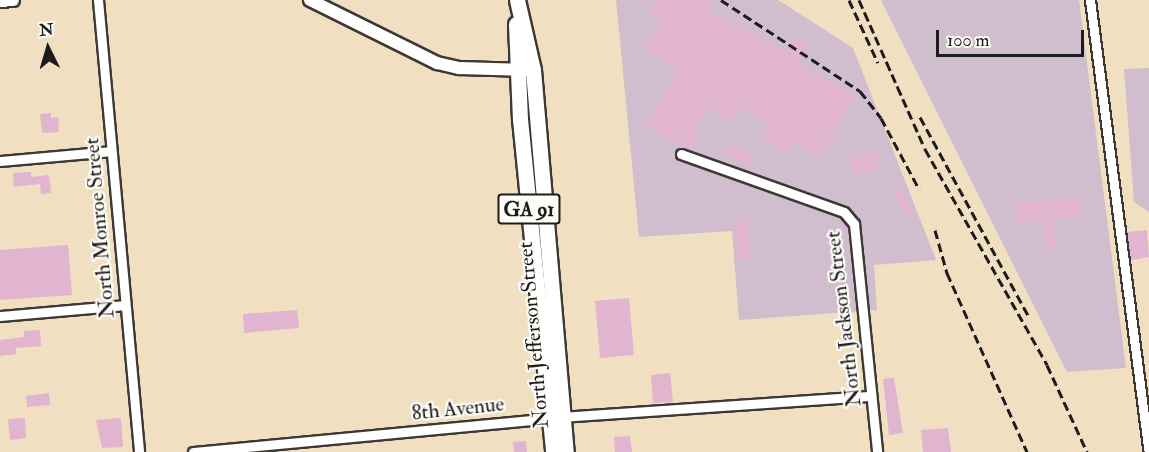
<!DOCTYPE html>
<style>
body{margin:0}
#map{position:relative;width:1149px;height:452px;overflow:hidden;background:#f0dfc0;font-family:"IM FELL Double Pica",serif}
div>[style]{position:absolute}
.industrial>*{inset:0;background:#d0bdcd}
.building>*{inset:0;background:#e1b5cf}
.roads{filter:drop-shadow(2px 0 #3c3935) drop-shadow(-2px 0 #3c3935) drop-shadow(0 2px #3c3935) drop-shadow(0 -2px #3c3935)}
.minor>*{height:9px;margin:-4.5px;padding:0 4.5px;transform-origin:4.5px;border-radius:4.5px;background:#fff}
.tertiary>*{height:12px;margin:-6px;padding:0 6px;transform-origin:6px;border-radius:6px;background:#fff}
.primary>*{height:15px;margin:-7.5px;padding:0 7.5px;transform-origin:7.5px;border-radius:7.5px;background:#fff}
.rail>*{height:3px;margin-top:-1.5px;transform-origin:0;background:repeating-linear-gradient(90deg,#1c1c1c 0 9px,transparent 0 13.5px)}
span{translate:-50% -50%;white-space:nowrap;text-align:center;line-height:1.15;-webkit-text-stroke:4.5px #fdfcf7;paint-order:stroke}
.shield-label span{padding:2px 4px;background:#fdfcf7;border:2px solid;border-radius:4px;-webkit-text-stroke-width:0}
.shield-label{font-size:20px;color:#1c1c1c;font-weight:700}
.street-label{font-size:21px;color:#1c1c1c}
.north{position:absolute;left:18px;top:18px;width:60px;height:60px;-webkit-text-stroke:4px #fdfcf7;paint-order:stroke;rotate:355deg;font-size:16px;font-weight:700;line-height:24px;text-align:center;color:#1c1c1c}
.north::after{content:'';display:block;margin:auto;width:21px;height:27px;background:#1c1c1c;clip-path:polygon(50% 0,100% 100%,50% 72%,0 100%)}
.scale{position:absolute;left:936px;top:30px;width:148px;height:27px;box-sizing:border-box;border:3px solid #1c1c1c;border-top:0;padding-left:8px;font-size:18px;line-height:21px;white-space:nowrap;color:#1c1c1c;-webkit-text-stroke:4px #fdfcf7;paint-order:stroke}
</style>
<div id="map">
<div class="industrial">
<i style="clip-path:polygon(616px 0,778px 0,853px 48px,936px 260px,874px 265px,877px 310px,739px 320px,732px 231px,639px 237px)"></i>
<i style="clip-path:polygon(881px 0,1079px 0,1126px 368px,1067px 372px)"></i>
<i style="clip-path:polygon(1149px 68px,1149px 212px,1134px 202px,1124px 69px)"></i>
</div>
<div class="building">
<i style="clip-path:polygon(658px 0,712px 0,707px 9px,784px 50px,791px 37px,808px 46px,798px 64px,855px 94px,821px 157px,792px 142px,787px 153px,761px 139px,769px 125px,739px 109px,732px 121px,708px 108px,694px 134px,699px 137px,691px 151px,646px 127px,678px 68px,644px 50px,660px 21px,650px 15px)"></i>
<i style="clip-path:polygon(51px 113px,51px 118px,58px 117px,59px 132px,42px 133px,40px 114px)"></i>
<i style="clip-path:polygon(731px 143px,754px 157px,748px 166px,725px 152px)"></i>
<i style="clip-path:polygon(877px 152px,878px 171px,852px 173px,850px 155px)"></i>
<i style="clip-path:polygon(31px 172px,31px 177px,49px 175px,51px 193px,41px 194px,40px 184px,14px 187px,13px 173px)"></i>
<i style="clip-path:polygon(900px 188px,912px 211px,904px 215px,892px 192px)"></i>
<i style="clip-path:polygon(1080px 197px,1082px 215px,1053px 219px,1056px 248px,1045px 249px,1042px 221px,1017px 223px,1015px 204px)"></i>
<i style="clip-path:polygon(748px 217px,752px 259px,738px 260px,735px 218px)"></i>
<i style="clip-path:polygon(1147px 230px,1149px 257px,1131px 260px,1127px 232px)"></i>
<i style="clip-path:polygon(68px 245px,72px 295px,0 300px,0 250px)"></i>
<i style="clip-path:polygon(629px 298px,634px 355px,600px 358px,595px 301px)"></i>
<i style="clip-path:polygon(297px 310px,299px 328px,244px 333px,243px 314px)"></i>
<i style="clip-path:polygon(40px 330px,41px 346px,16px 348px,16px 354px,0 356px,0 340px,24px 337px,24px 331px)"></i>
<i style="clip-path:polygon(670px 373px,673px 402px,653px 403px,651px 375px)"></i>
<i style="clip-path:polygon(894px 378px,903px 433px,889px 435px,883px 379px)"></i>
<i style="clip-path:polygon(49px 393px,50px 405px,27px 407px,26px 396px)"></i>
<i style="clip-path:polygon(25px 418px,26px 438px,10px 440px,8px 419px)"></i>
<i style="clip-path:polygon(121px 418px,123px 447px,102px 448px,96px 420px)"></i>
<i style="clip-path:polygon(948px 428px,951px 452px,923px 452px,921px 430px)"></i>
<i style="clip-path:polygon(630px 436px,632px 452px,615px 452px,614px 437px)"></i>
<i style="clip-path:polygon(526px 441px,527px 452px,514px 452px,513px 442px)"></i>
</div>
<div class="roads">
<div class="minor">
<i style="left:98px;top:0;width:454px;rotate:84.8deg"></i>
<i style="left:1090px;top:0;width:456px;rotate:82.6deg"></i>
<i style="left:681px;top:154px;width:173px;rotate:19.6deg"></i>
<i style="left:844px;top:212px;width:16px;rotate:50deg"></i>
<i style="left:854px;top:224px;width:229px;rotate:84.2deg"></i>
<i style="left:0;top:161px;width:111px;rotate:-5.1deg"></i>
<i style="left:0;top:316px;width:125px;rotate:-5deg"></i>
<i style="left:193px;top:452px;width:370px;rotate:-5.4deg"></i>
<i style="left:561px;top:417px;width:311px;rotate:-3.9deg"></i>
</div>
<div class="tertiary">
<i style="left:310px;top:0;width:142px;rotate:26.4deg"></i>
<i style="left:437px;top:63px;width:23px;rotate:13deg"></i>
<i style="left:459px;top:68px;width:68px;rotate:1.7deg"></i>
<i style="left:0;top:1px;width:13px;rotate:-4deg"></i>
</div>
<div class="primary">
<i style="left:517px;top:0;width:72px;rotate:77.1deg"></i>
<i style="left:533px;top:70px;width:383px;rotate:85.1deg"></i>
<i style="left:516px;top:24px;width:95px;rotate:87.6deg"></i>
<i style="left:520px;top:119px;width:335px;rotate:84.3deg"></i>
</div>
</div>
<div class="rail">
<i style="left:721px;top:0;width:166px;rotate:33.2deg"></i>
<i style="left:860px;top:91px;width:34px;rotate:52deg"></i>
<i style="left:881px;top:118px;width:81px;rotate:61.8deg"></i>
<i style="left:849px;top:0;width:69px;rotate:65.3deg"></i>
<i style="left:859px;top:0;width:163px;rotate:66.1deg"></i>
<i style="left:925px;top:149px;width:248px;rotate:60.5deg"></i>
<i style="left:1047px;top:365px;width:96px;rotate:65.3deg"></i>
<i style="left:920px;top:117px;width:228px;rotate:61.4deg"></i>
<i style="left:935px;top:230px;width:45px;rotate:74.4deg"></i>
<i style="left:947px;top:273px;width:196px;rotate:65.9deg"></i>
</div>
<div class="shield-label">
<span style="left:529px;top:209px">GA 91</span>
</div>
<div class="street-label">
<span style="left:100px;top:228px;rotate:-95deg">North Monroe Street</span>
<span style="left:844px;top:319px;rotate:-97deg">North Jackson Street</span>
<span style="left:534px;top:335px;rotate:-95deg">North Jefferson Street</span>
<span style="left:458px;top:409px;rotate:-6deg">8th Avenue</span>
</div>
<div class="north">N</div>
<div class="scale">100 m</div>
</div>
